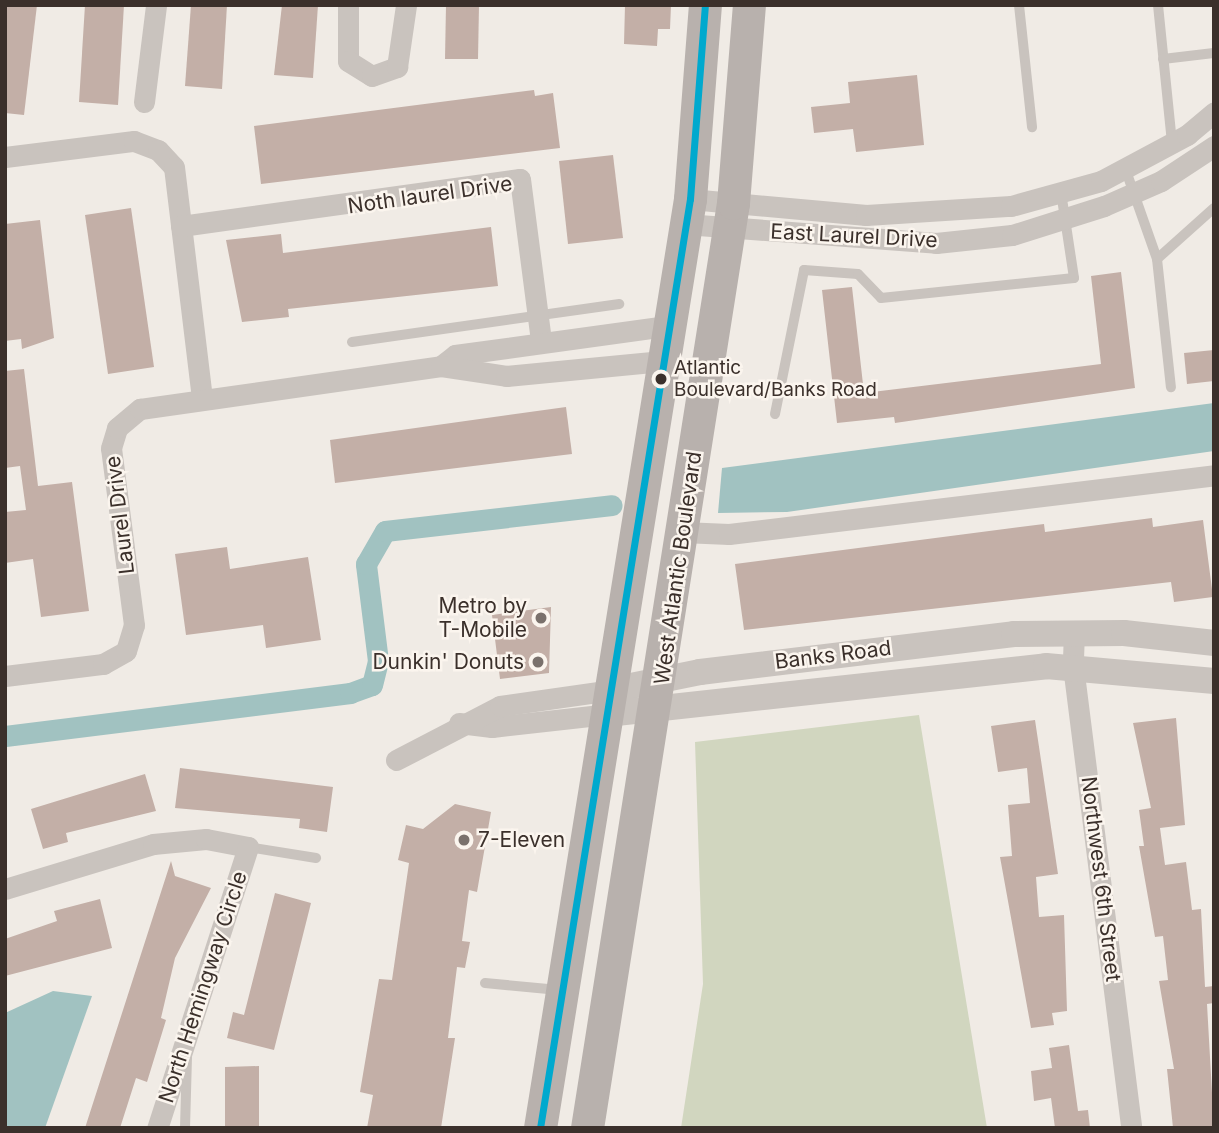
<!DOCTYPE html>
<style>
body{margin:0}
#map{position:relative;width:1219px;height:1133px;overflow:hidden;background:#f0ebe5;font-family:Inter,sans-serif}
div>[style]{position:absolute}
.green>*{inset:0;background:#d1d6bf}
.water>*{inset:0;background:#a1c2c1}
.canal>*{height:21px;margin:-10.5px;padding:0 10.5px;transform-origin:10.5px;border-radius:10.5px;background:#a1c2c1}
.building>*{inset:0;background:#c3afa7}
.service>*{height:10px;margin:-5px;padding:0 5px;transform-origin:5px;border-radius:5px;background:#c9c3be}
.minor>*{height:21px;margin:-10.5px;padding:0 10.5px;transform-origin:10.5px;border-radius:10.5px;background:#c9c3be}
.tertiary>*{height:26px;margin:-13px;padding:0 13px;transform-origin:13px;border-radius:13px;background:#c9c3be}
.primary>*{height:33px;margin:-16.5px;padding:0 16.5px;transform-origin:16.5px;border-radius:16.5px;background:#b8b1ad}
.bus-1>*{height:7px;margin:-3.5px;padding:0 3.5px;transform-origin:3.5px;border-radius:3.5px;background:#00a9ce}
.dots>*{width:19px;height:19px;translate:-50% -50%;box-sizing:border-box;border:4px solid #fbf5ee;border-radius:50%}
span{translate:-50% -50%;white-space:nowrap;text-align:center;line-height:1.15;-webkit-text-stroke:5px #fbf5ee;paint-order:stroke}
.bus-label{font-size:19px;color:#3b302b}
.left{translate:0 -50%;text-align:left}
.street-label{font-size:21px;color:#3b302b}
.poi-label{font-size:21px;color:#3b302b}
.right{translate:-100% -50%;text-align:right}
.frame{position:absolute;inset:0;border:7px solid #3b302b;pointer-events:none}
</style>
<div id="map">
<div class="green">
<i style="clip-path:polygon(919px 715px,987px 1128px,681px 1128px,703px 984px,695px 742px)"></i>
</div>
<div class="water">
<i style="clip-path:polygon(1214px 403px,1214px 451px,787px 512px,718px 513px,722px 468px)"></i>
<i style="clip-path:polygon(53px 991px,92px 996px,45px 1128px,5px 1128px,5px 1013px)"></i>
</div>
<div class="canal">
<i style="left:5px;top:736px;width:348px;rotate:-7.1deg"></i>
<i style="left:350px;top:693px;width:23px;rotate:-20deg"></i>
<i style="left:372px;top:685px;width:25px;rotate:-76deg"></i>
<i style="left:378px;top:661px;width:98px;rotate:-97.1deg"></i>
<i style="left:366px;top:564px;width:38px;rotate:-60deg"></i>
<i style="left:385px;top:531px;width:228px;rotate:-6.5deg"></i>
</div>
<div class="building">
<i style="clip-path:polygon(5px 5px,37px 5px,24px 115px,5px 113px)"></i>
<i style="clip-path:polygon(85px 5px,124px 5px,118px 105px,79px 102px)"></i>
<i style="clip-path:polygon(191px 5px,227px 5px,222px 89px,185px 86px)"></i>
<i style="clip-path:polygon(282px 5px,318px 5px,313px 78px,274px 75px)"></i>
<i style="clip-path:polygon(446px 5px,479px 5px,478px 59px,445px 59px)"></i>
<i style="clip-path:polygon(625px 5px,671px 5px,670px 29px,658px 29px,657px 46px,624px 44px)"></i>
<i style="clip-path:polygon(917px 75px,924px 145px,856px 152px,853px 129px,814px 133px,811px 107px,850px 103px,848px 82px)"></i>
<i style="clip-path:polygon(534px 90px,535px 96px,553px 93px,560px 148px,261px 184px,254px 126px)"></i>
<i style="clip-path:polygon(613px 155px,623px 238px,568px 244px,559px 161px)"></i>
<i style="clip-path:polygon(131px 208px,154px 367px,108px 374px,85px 215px)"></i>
<i style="clip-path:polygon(40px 220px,54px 338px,22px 349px,21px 339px,5px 341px,5px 224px)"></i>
<i style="clip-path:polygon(491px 227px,498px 286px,288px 309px,289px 317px,242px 322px,226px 240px,281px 234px,283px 253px)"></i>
<i style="clip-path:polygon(1121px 272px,1135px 388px,895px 423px,894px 417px,837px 423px,822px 290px,852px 287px,864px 393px,1101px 364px,1091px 276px)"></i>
<i style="clip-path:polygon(1214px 350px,1214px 381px,1187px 384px,1184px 353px)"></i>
<i style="clip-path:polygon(24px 369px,38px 486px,72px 482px,89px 611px,41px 617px,33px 559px,5px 563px,5px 512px,26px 510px,20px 466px,5px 468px,5px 371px)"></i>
<i style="clip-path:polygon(566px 407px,572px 454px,335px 483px,330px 440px)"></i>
<i style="clip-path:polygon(1152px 518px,1153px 527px,1203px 520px,1213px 597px,1174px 602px,1171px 582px,744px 630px,735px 564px,1044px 524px,1045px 532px)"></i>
<i style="clip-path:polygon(227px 547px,230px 569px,308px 557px,321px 640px,266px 648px,263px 625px,186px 635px,175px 554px)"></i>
<i style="clip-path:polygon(551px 607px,549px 673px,500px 679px,492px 615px)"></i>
<i style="clip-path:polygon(1176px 718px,1185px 825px,1160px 828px,1165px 865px,1186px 862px,1192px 910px,1201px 909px,1205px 987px,1214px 986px,1214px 1003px,1207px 1004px,1214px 1128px,1173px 1128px,1167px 1069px,1174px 1069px,1159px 981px,1168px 980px,1163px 936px,1155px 937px,1139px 846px,1144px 846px,1139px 810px,1151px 808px,1133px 723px)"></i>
<i style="clip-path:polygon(1035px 720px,1058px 874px,1036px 877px,1039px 917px,1064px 915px,1067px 1011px,1052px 1013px,1054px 1025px,1031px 1028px,1000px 857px,1012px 856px,1008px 805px,1030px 803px,1027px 768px,998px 772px,991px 726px)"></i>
<i style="clip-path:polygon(180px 768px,333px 787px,327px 832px,299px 828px,300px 819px,175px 808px)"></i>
<i style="clip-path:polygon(145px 774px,156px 811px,66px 833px,68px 842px,43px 849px,31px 809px)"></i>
<i style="clip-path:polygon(455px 804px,491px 812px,477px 892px,469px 890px,462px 941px,470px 942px,465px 968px,457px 967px,448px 1038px,455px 1038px,441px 1128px,367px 1128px,373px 1095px,360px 1092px,379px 979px,392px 980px,409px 863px,398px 860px,406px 825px,423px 829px)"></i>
<i style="clip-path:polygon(171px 861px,175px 876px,211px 888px,175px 958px,161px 1018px,166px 1020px,147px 1082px,136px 1078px,120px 1128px,85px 1128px)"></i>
<i style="clip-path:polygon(275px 893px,311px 903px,274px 1050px,227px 1038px,233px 1012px,244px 1015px)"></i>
<i style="clip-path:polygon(100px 899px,112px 948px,5px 976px,5px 939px,57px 921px,54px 911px)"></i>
<i style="clip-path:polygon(1069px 1045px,1078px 1111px,1088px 1110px,1090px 1128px,1055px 1128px,1051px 1098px,1034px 1101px,1031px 1071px,1052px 1068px,1049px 1048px)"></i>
<i style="clip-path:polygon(259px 1066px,259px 1128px,225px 1128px,225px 1067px)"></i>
</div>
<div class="service">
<i style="left:1019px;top:5px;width:123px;rotate:83.9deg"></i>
<i style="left:1158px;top:5px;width:139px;rotate:84.2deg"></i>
<i style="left:1163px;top:59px;width:51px;rotate:-6.7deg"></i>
<i style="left:1125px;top:168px;width:96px;rotate:70.6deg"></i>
<i style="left:1157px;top:259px;width:76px;rotate:-41.8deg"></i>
<i style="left:1157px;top:259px;width:129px;rotate:83.8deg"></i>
<i style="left:352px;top:342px;width:270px;rotate:-8.1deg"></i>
<i style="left:775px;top:414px;width:147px;rotate:-78.6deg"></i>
<i style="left:804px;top:270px;width:54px;rotate:4.2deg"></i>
<i style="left:858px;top:274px;width:33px;rotate:46deg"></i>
<i style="left:881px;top:298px;width:194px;rotate:-5.9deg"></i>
<i style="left:1074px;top:278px;width:87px;rotate:-98.6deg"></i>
<i style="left:248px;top:847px;width:69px;rotate:9.2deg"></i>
<i style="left:485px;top:983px;width:74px;rotate:5.4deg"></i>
<i style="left:185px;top:1128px;width:71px;rotate:-88.4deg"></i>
</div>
<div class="minor">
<i style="left:348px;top:5px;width:56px;rotate:90deg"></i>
<i style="left:348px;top:61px;width:28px;rotate:32deg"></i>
<i style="left:372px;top:76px;width:27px;rotate:-20deg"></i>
<i style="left:397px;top:67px;width:63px;rotate:-81.7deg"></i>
<i style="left:144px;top:102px;width:98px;rotate:-82.9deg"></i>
<i style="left:5px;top:157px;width:130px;rotate:-7.1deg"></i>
<i style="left:134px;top:141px;width:26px;rotate:21deg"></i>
<i style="left:158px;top:150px;width:23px;rotate:47deg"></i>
<i style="left:174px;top:167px;width:234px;rotate:83.1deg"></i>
<i style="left:690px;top:199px;width:177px;rotate:5.2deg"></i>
<i style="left:866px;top:215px;width:145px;rotate:-3.6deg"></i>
<i style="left:1011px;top:206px;width:93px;rotate:-15.5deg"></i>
<i style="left:1101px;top:181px;width:98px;rotate:-28.1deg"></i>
<i style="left:1187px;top:135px;width:35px;rotate:-40deg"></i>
<i style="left:685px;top:224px;width:252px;rotate:4.3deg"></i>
<i style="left:936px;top:243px;width:76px;rotate:-6deg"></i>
<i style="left:1012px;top:235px;width:96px;rotate:-17.5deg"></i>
<i style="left:1104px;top:206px;width:62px;rotate:-23.7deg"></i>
<i style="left:1161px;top:181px;width:64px;rotate:-33.4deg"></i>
<i style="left:181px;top:226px;width:342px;rotate:-7.9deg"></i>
<i style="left:520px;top:179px;width:162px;rotate:82.6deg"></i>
<i style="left:441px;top:366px;width:18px;rotate:-38deg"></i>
<i style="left:455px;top:355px;width:214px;rotate:-7.8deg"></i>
<i style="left:682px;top:532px;width:47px;rotate:2.4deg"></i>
<i style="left:729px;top:534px;width:489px;rotate:-6.9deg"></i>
<i style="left:1074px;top:631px;width:35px;rotate:92deg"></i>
<i style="left:1073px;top:666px;width:466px;rotate:82.8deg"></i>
<i style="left:5px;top:676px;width:99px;rotate:-7deg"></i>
<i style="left:103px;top:664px;width:26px;rotate:-29deg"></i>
<i style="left:126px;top:651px;width:27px;rotate:-73deg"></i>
<i style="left:134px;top:625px;width:178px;rotate:-97.4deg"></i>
<i style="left:111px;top:448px;width:21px;rotate:-73deg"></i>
<i style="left:117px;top:428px;width:30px;rotate:-40deg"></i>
<i style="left:140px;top:409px;width:304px;rotate:-8.1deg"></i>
<i style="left:441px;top:366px;width:66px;rotate:8.7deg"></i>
<i style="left:506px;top:376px;width:157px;rotate:-5.5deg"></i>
<i style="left:459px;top:723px;width:33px;rotate:7deg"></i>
<i style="left:492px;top:727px;width:116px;rotate:-6.4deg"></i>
<i style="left:396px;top:760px;width:117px;rotate:-27.4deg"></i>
<i style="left:500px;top:706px;width:112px;rotate:-8.2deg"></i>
<i style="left:5px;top:889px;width:155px;rotate:-16.9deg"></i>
<i style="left:153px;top:844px;width:53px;rotate:-5.4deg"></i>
<i style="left:206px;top:839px;width:43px;rotate:10.8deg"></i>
<i style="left:248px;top:847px;width:295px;rotate:107.9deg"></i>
</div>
<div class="tertiary">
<i style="left:611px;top:690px;width:91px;rotate:-11.4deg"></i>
<i style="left:700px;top:672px;width:316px;rotate:-6.9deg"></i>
<i style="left:1014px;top:634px;width:110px;rotate:-0.5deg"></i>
<i style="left:1124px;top:633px;width:91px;rotate:6.3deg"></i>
<i style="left:607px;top:714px;width:442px;rotate:-6.2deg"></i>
<i style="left:1046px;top:666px;width:169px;rotate:5.1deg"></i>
</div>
<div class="primary">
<i style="left:540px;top:1128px;width:941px;rotate:-80.83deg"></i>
<i style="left:690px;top:199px;width:195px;rotate:-85.6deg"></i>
<i style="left:587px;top:1128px;width:936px;rotate:-81.03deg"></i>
<i style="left:733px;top:203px;width:199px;rotate:-85.4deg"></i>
</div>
<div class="bus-1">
<i style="left:540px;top:1128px;width:941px;rotate:-80.83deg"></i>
<i style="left:690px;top:199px;width:195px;rotate:-85.6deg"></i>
</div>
<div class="dots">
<i style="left:661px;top:379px;background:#3b302b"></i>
<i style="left:541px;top:618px;background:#7a716c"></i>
<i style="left:538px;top:662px;background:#7a716c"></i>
<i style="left:464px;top:840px;background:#7a716c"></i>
</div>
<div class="bus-label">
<span class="left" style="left:674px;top:379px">Atlantic<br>Boulevard/Banks Road</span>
</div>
<div class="street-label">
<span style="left:430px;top:195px;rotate:-8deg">Noth laurel Drive</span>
<span style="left:854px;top:236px;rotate:3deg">East Laurel Drive</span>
<span style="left:120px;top:515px;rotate:-97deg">Laurel Drive</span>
<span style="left:678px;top:568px;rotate:-82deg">West Atlantic Boulevard</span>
<span style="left:833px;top:655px;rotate:-7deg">Banks Road</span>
<span style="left:1101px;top:879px;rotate:83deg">Northwest 6th Street</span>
<span style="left:203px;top:987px;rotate:-72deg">North Hemingway Circle</span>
</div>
<div class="poi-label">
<span class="right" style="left:527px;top:618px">Metro by<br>T-Mobile</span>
<span class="right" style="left:524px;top:662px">Dunkin' Donuts</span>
<span class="left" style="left:478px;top:840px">7-Eleven</span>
</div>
<div class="frame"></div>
</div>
